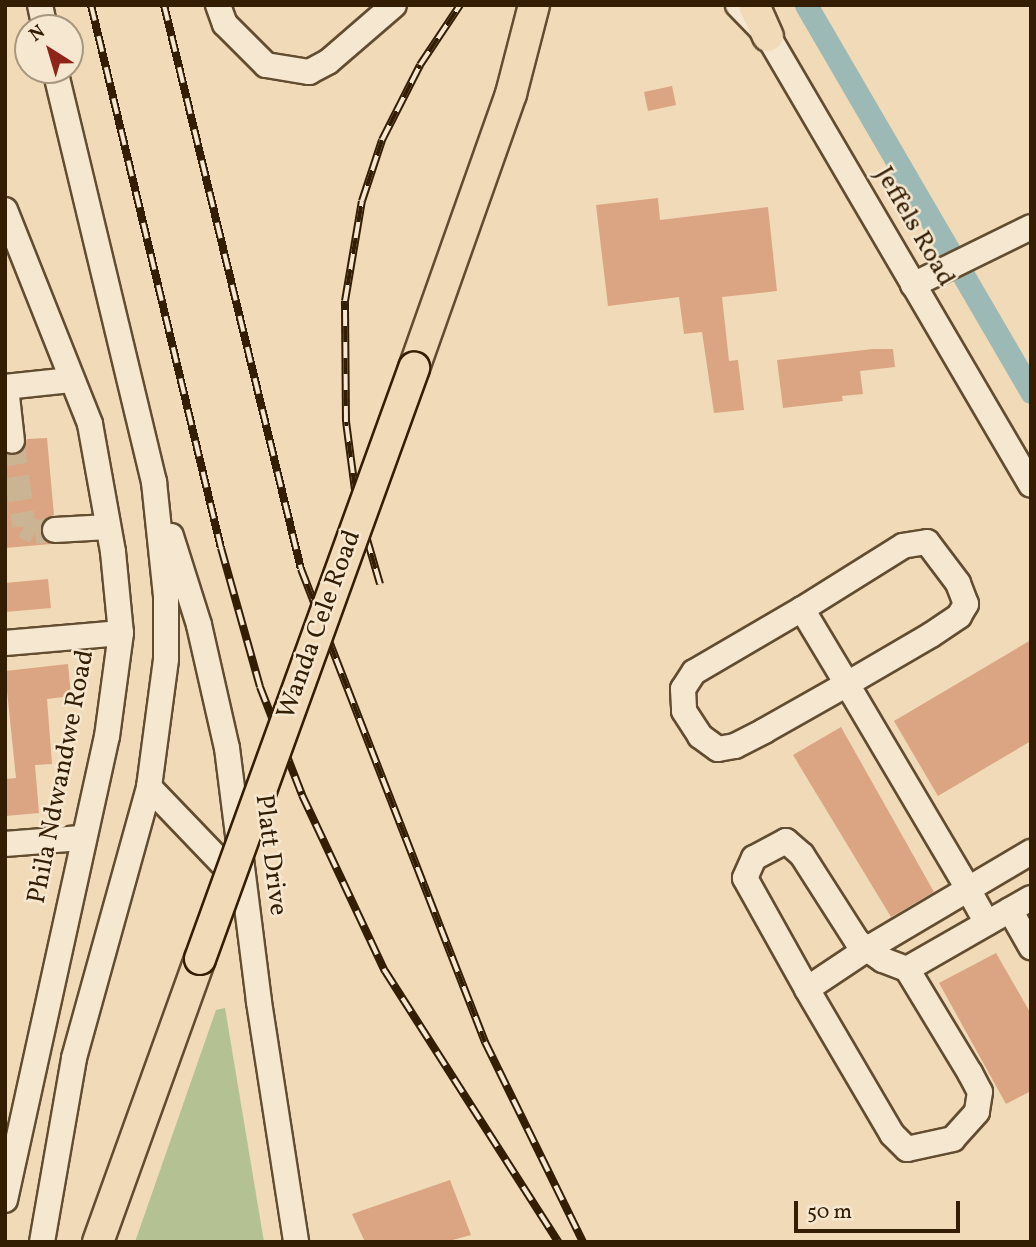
<!DOCTYPE html>
<style>
body{margin:0}
#map{position:relative;width:1036px;height:1247px;overflow:hidden;background:#f1dab7;font-family:Vollkorn,serif}
div>[style]{position:absolute}
.green>*{inset:0;background:#b4c193}
.canal>*{height:23px;margin:-11.5px;padding:0 11.5px;transform-origin:11.5px;border-radius:11.5px;background:#9cb9b5}
.building>*{inset:0;background:#dba483}
.minor-tunnel>*{height:24px;margin-top:-12px;transform-origin:0;background:repeating-linear-gradient(90deg,#cbb493 0 24px,transparent 0 36px)}
.roads{filter:drop-shadow(2px 0 #624d31) drop-shadow(-2px 0 #624d31) drop-shadow(0 2px #624d31) drop-shadow(0 -2px #624d31)}
.minor>*{height:24px;margin:-12px;padding:0 12px;transform-origin:12px;border-radius:12px;background:#f6e7d0}
.major>*{height:30px;margin:-15px;padding:0 15px;transform-origin:15px;border-radius:15px;background:#f1dab7}
.rail>*{height:8px;margin-top:-4px;transform-origin:0;background:repeating-linear-gradient(90deg,#f6e7d0 0 16px,#331e04 0 32px);box-sizing:border-box;border-block:2px solid #331e04}
.bridges{filter:drop-shadow(2px 0 #331e04) drop-shadow(-2px 0 #331e04) drop-shadow(0 2px #331e04) drop-shadow(0 -2px #331e04)}
.major-bridge>*{height:30px;margin:-15px;padding:0 15px;transform-origin:15px;border-radius:15px;background:#f1dab7}
span{translate:-50% -50%;white-space:nowrap;text-align:center;line-height:1.15;-webkit-text-stroke:5px #f6e7d0;paint-order:stroke}
.street-label{font-size:26px;color:#331e04}
.frame{position:absolute;inset:0;border:7px solid #331e04;pointer-events:none}
.north{position:absolute;left:14px;top:14px;width:70px;height:70px;box-sizing:border-box;background:#f6e7d0;border:2px solid #a8977e;border-radius:50%;rotate:323deg;font-size:19px;font-weight:700;line-height:28px;text-align:center;color:#331e04}
.north::after{content:'';display:block;margin:auto;width:24px;height:32px;background:#8f2418;clip-path:polygon(50% 0,100% 100%,50% 72%,0 100%)}
.scale{position:absolute;left:794px;top:1201px;width:166px;height:32px;box-sizing:border-box;border:4px solid #331e04;border-top:0;padding-left:9px;font-size:21px;line-height:24px;white-space:nowrap;color:#331e04;-webkit-text-stroke:5px #f6e7d0;paint-order:stroke}
</style>
<div id="map">
<div class="green">
<i style="clip-path:polygon(225px 1008px,264px 1242px,135px 1242px,216px 1010px)"></i>
</div>
<div class="canal">
<i style="left:806px;top:5px;width:448px;rotate:59.8deg"></i>
</div>
<div class="building">
<i style="clip-path:polygon(672px 86px,676px 105px,648px 111px,644px 92px)"></i>
<i style="clip-path:polygon(658px 198px,660px 220px,768px 207px,777px 291px,722px 297px,729px 361px,738px 360px,744px 410px,714px 413px,702px 332px,684px 334px,679px 297px,608px 306px,596px 205px)"></i>
<i style="clip-path:polygon(873px 349px,893px 349px,895px 367px,860px 371px,863px 394px,842px 396px,843px 401px,783px 408px,777px 360px)"></i>
<i style="clip-path:polygon(47px 438px,54px 515px,46px 518px,40px 530px,51px 544px,5px 548px,5px 454px,20px 453px,27px 439px)"></i>
<i style="clip-path:polygon(48px 579px,51px 608px,5px 612px,5px 583px)"></i>
<i style="clip-path:polygon(1031px 640px,1031px 741px,938px 796px,894px 721px)"></i>
<i style="clip-path:polygon(68px 664px,71px 696px,47px 699px,52px 764px,35px 765px,39px 813px,5px 816px,5px 779px,16px 778px,5px 671px)"></i>
<i style="clip-path:polygon(841px 727px,934px 892px,891px 917px,793px 755px)"></i>
<i style="clip-path:polygon(996px 953px,1031px 1014px,1031px 1091px,1006px 1104px,939px 983px)"></i>
<i style="clip-path:polygon(450px 1180px,471px 1235px,445px 1242px,365px 1242px,352px 1214px)"></i>
</div>
<div class="minor-tunnel">
<i style="left:12px;top:441px;width:86px;rotate:82deg"></i>
<i style="left:24px;top:526px;width:13px;rotate:29deg"></i>
<i style="left:35px;top:532px;width:20px;rotate:-6deg"></i>
</div>
<div class="roads">
<div class="minor">
<i style="left:40px;top:5px;width:24px;rotate:78deg"></i>
<i style="left:218px;top:5px;width:20px;rotate:70deg"></i>
<i style="left:225px;top:24px;width:58px;rotate:45deg"></i>
<i style="left:266px;top:65px;width:44px;rotate:9.2deg"></i>
<i style="left:309px;top:72px;width:21px;rotate:-28deg"></i>
<i style="left:328px;top:62px;width:87px;rotate:-40.8deg"></i>
<i style="left:738px;top:5px;width:43px;rotate:45.9deg"></i>
<i style="left:768px;top:36px;width:520px;rotate:59.64deg"></i>
<i style="left:5px;top:210px;width:230px;rotate:68.3deg"></i>
<i style="left:90px;top:424px;width:130px;rotate:79.8deg"></i>
<i style="left:113px;top:552px;width:81px;rotate:84.4deg"></i>
<i style="left:121px;top:633px;width:104px;rotate:97.7deg"></i>
<i style="left:107px;top:736px;width:475px;rotate:102.4deg"></i>
<i style="left:913px;top:285px;width:131px;rotate:-26.2deg"></i>
<i style="left:5px;top:387px;width:66px;rotate:-6.1deg"></i>
<i style="left:6px;top:387px;width:54px;rotate:83.7deg"></i>
<i style="left:55px;top:530px;width:53px;rotate:-3.2deg"></i>
<i style="left:171px;top:536px;width:93px;rotate:72.5deg"></i>
<i style="left:199px;top:625px;width:126px;rotate:77.2deg"></i>
<i style="left:227px;top:748px;width:256px;rotate:82.8deg"></i>
<i style="left:259px;top:1002px;width:243px;rotate:81.2deg"></i>
<i style="left:802px;top:609px;width:125px;rotate:149.7deg"></i>
<i style="left:694px;top:672px;width:20px;rotate:123deg"></i>
<i style="left:683px;top:689px;width:22px;rotate:87deg"></i>
<i style="left:684px;top:711px;width:30px;rotate:57deg"></i>
<i style="left:700px;top:736px;width:22px;rotate:36deg"></i>
<i style="left:718px;top:749px;width:17px;rotate:-10deg"></i>
<i style="left:735px;top:746px;width:33px;rotate:-27deg"></i>
<i style="left:764px;top:731px;width:95px;rotate:-29.5deg"></i>
<i style="left:847px;top:684px;width:97px;rotate:-30.3deg"></i>
<i style="left:931px;top:635px;width:34px;rotate:-34deg"></i>
<i style="left:959px;top:616px;width:14px;rotate:-60deg"></i>
<i style="left:966px;top:604px;width:22px;rotate:-111deg"></i>
<i style="left:958px;top:583px;width:51px;rotate:-127.1deg"></i>
<i style="left:927px;top:542px;width:24px;rotate:171deg"></i>
<i style="left:903px;top:546px;width:119px;rotate:148deg"></i>
<i style="left:802px;top:609px;width:87px;rotate:59deg"></i>
<i style="left:847px;top:684px;width:238px;rotate:59.4deg"></i>
<i style="left:968px;top:889px;width:39px;rotate:61deg"></i>
<i style="left:5px;top:643px;width:116px;rotate:-4.9deg"></i>
<i style="left:149px;top:787px;width:136px;rotate:46.2deg"></i>
<i style="left:5px;top:844px;width:76px;rotate:-4.5deg"></i>
<i style="left:1010px;top:910px;width:43px;rotate:60.4deg"></i>
<i style="left:907px;top:969px;width:143px;rotate:-29.8deg"></i>
<i style="left:807px;top:989px;width:127px;rotate:-119.2deg"></i>
<i style="left:745px;top:878px;width:22px;rotate:-66deg"></i>
<i style="left:754px;top:858px;width:36px;rotate:-28deg"></i>
<i style="left:786px;top:841px;width:21px;rotate:41deg"></i>
<i style="left:802px;top:855px;width:102px;rotate:57.4deg"></i>
<i style="left:857px;top:941px;width:13px;rotate:39deg"></i>
<i style="left:867px;top:949px;width:19px;rotate:35deg"></i>
<i style="left:883px;top:960px;width:26px;rotate:21deg"></i>
<i style="left:907px;top:969px;width:122px;rotate:58.8deg"></i>
<i style="left:970px;top:1073px;width:21px;rotate:62deg"></i>
<i style="left:980px;top:1092px;width:20px;rotate:99deg"></i>
<i style="left:977px;top:1112px;width:36px;rotate:132deg"></i>
<i style="left:953px;top:1139px;width:47px;rotate:167.7deg"></i>
<i style="left:907px;top:1149px;width:21px;rotate:-135deg"></i>
<i style="left:892px;top:1134px;width:168px;rotate:-120.4deg"></i>
<i style="left:807px;top:989px;width:72px;rotate:-33.7deg"></i>
<i style="left:867px;top:949px;width:191px;rotate:-30.6deg"></i>
<i style="left:42px;top:1242px;width:187px;rotate:-80.1deg"></i>
<i style="left:74px;top:1058px;width:281px;rotate:-74.5deg"></i>
<i style="left:149px;top:787px;width:129px;rotate:-82.4deg"></i>
<i style="left:166px;top:659px;width:63px;rotate:-90deg"></i>
<i style="left:166px;top:596px;width:115px;rotate:-96deg"></i>
<i style="left:154px;top:482px;width:424px;rotate:-103.5deg"></i>
</div>
<div class="major">
<i style="left:754px;top:5px;width:34px;rotate:66deg"></i>
<i style="left:414px;top:368px;width:291px;rotate:-70.5deg"></i>
<i style="left:511px;top:94px;width:92px;rotate:-75.5deg"></i>
<i style="left:98px;top:1242px;width:301px;rotate:-70.2deg"></i>
</div>
</div>
<div class="rail">
<i style="left:91px;top:5px;width:558px;rotate:76.54deg"></i>
<i style="left:221px;top:548px;width:144px;rotate:74.3deg"></i>
<i style="left:260px;top:687px;width:116px;rotate:68.7deg"></i>
<i style="left:302px;top:795px;width:195px;rotate:64.8deg"></i>
<i style="left:385px;top:971px;width:322px;rotate:57.4deg"></i>
<i style="left:164px;top:5px;width:580px;rotate:76.35deg"></i>
<i style="left:301px;top:569px;width:508px;rotate:68.74deg"></i>
<i style="left:485px;top:1042px;width:223px;rotate:63.9deg"></i>
<i style="left:380px;top:584px;width:82px;rotate:-106.2deg"></i>
<i style="left:357px;top:505px;width:84px;rotate:-97.5deg"></i>
<i style="left:346px;top:422px;width:121px;rotate:-90.5deg"></i>
<i style="left:345px;top:301px;width:101px;rotate:-80.4deg"></i>
<i style="left:362px;top:201px;width:64px;rotate:-71.8deg"></i>
<i style="left:382px;top:140px;width:84px;rotate:-63.1deg"></i>
<i style="left:420px;top:65px;width:72px;rotate:-56.3deg"></i>
</div>
<div class="bridges">
<div class="major-bridge">
<i style="left:200px;top:959px;width:629px;rotate:-70.09deg"></i>
</div>
</div>
<div class="street-label">
<span style="left:914px;top:227px;rotate:60deg">Jeffels Road</span>
<span style="left:320px;top:625px;rotate:-70deg">Wanda Cele Road</span>
<span style="left:62px;top:777px;rotate:-79deg">Phila Ndwandwe Road</span>
<span style="left:270px;top:855px;rotate:83deg">Platt Drive</span>
</div>
<div class="frame"></div>
<div class="north">N</div>
<div class="scale">50 m</div>
</div>
